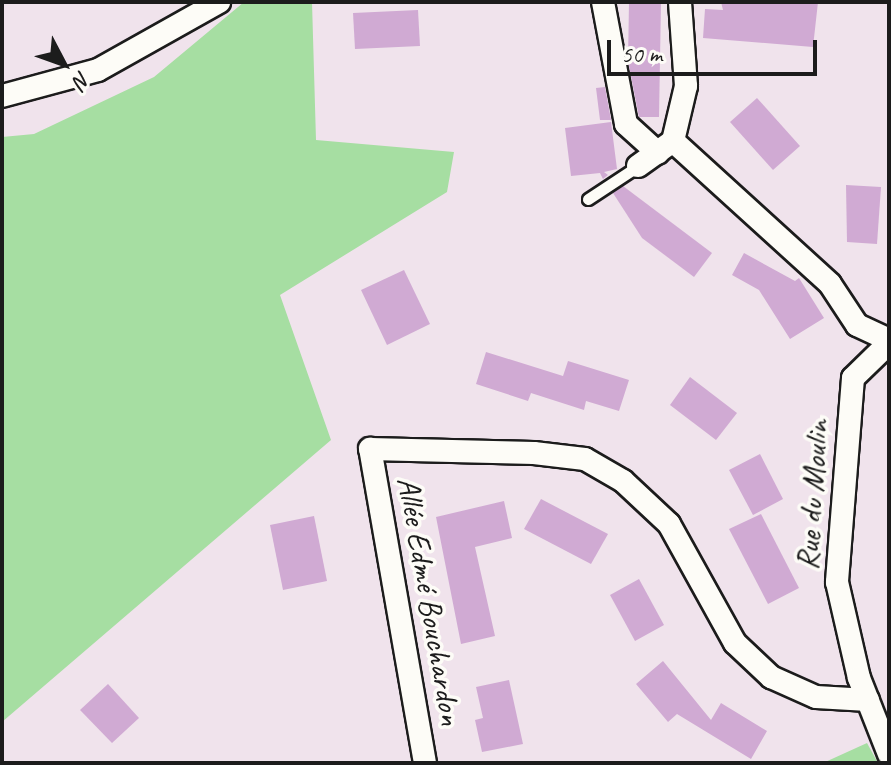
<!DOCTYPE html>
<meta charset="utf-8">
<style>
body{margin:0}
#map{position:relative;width:891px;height:765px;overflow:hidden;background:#f0e3ec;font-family:Caveat,sans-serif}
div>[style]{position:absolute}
.green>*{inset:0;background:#a6dea2}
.building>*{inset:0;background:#d0aad3}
.roads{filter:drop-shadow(2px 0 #1c1c1c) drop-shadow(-2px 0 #1c1c1c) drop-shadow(0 2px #1c1c1c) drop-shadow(0 -2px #1c1c1c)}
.lane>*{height:11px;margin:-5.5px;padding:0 5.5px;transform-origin:5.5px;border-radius:5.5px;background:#fdfcf7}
.street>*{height:22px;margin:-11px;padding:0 11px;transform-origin:11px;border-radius:11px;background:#fdfcf7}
span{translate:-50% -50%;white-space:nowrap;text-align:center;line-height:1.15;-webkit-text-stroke:7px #fdfcf7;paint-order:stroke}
.street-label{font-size:32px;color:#1c1c1c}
.frame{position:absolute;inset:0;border:4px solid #1c1c1c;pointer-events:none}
.north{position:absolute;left:24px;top:24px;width:80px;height:80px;-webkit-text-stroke:6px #fdfcf7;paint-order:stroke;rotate:131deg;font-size:22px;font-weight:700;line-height:32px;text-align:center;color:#1c1c1c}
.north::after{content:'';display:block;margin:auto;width:28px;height:36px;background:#1c1c1c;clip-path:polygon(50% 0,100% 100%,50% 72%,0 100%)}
.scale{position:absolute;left:607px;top:40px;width:210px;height:36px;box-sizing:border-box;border:4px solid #1c1c1c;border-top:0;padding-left:10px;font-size:24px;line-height:28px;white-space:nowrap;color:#1c1c1c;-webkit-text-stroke:6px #fdfcf7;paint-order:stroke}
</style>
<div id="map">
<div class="green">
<i style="clip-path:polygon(244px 2px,312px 2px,316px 140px,454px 152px,447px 192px,280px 295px,331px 440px,2px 722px,2px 137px,34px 134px,154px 77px)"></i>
<i style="clip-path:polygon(867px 743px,878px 763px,823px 763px)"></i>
</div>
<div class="building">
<i style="clip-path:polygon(629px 2px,661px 2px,659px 117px,639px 117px,628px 61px)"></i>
<i style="clip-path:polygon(721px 2px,818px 2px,813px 47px,703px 38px,705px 9px,723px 10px)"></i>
<i style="clip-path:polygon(418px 10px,420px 46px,355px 49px,353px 13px)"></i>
<i style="clip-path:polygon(605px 87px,611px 120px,600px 120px,596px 88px)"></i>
<i style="clip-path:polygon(757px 98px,800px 146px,773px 170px,730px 122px)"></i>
<i style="clip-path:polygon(611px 122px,617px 169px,604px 172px,608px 175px,603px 179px,600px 173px,571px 176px,565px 128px)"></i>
<i style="clip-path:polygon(846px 185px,881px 187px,877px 244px,847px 242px)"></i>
<i style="clip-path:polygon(623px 186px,712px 253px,694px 277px,642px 238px,613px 193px)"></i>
<i style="clip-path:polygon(744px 253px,795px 281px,799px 278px,824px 318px,790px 339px,759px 290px,732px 275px)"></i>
<i style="clip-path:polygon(404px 270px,430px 324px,387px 345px,361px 290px)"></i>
<i style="clip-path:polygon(486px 352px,563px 376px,568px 361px,629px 380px,619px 411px,586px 401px,584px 410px,531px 393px,528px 401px,476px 384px)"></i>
<i style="clip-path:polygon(690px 377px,737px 413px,716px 440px,670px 405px)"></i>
<i style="clip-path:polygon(760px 454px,783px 499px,753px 515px,729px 470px)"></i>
<i style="clip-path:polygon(541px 499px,608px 534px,591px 564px,524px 529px)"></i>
<i style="clip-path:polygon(504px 501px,512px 538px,475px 547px,495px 636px,461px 644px,436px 517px)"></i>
<i style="clip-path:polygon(761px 514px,799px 588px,768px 604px,729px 529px)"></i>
<i style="clip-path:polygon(314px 516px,327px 581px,283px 590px,270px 525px)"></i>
<i style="clip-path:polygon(639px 579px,664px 625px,635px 641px,610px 595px)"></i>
<i style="clip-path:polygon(663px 661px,711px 720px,721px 703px,767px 731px,751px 759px,677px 714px,668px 722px,636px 684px)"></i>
<i style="clip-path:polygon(509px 680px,523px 744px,482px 752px,475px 720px,483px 718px,476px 687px)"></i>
<i style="clip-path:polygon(108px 684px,139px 718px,112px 743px,80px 710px)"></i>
</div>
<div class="roads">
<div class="lane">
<i style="left:588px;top:199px;width:60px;rotate:-33.4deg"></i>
</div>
<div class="street">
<i style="left:603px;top:2px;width:124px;rotate:79.3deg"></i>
<i style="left:626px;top:124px;width:43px;rotate:42.2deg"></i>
<i style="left:2px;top:96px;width:99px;rotate:-15.2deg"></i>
<i style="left:98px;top:70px;width:139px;rotate:-29.3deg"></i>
<i style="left:673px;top:141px;width:212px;rotate:42.3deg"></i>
<i style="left:830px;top:284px;width:49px;rotate:56.6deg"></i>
<i style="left:857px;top:325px;width:35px;rotate:25deg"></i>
<i style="left:638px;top:166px;width:43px;rotate:-35.5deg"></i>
<i style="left:673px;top:141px;width:57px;rotate:-76.7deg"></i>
<i style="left:686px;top:86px;width:84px;rotate:-94.1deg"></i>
<i style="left:889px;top:343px;width:50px;rotate:135.8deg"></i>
<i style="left:853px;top:378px;width:205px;rotate:94.5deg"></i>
<i style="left:837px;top:582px;width:98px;rotate:77.1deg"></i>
<i style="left:859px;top:678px;width:82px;rotate:68.5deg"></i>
<i style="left:425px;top:763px;width:319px;rotate:-99.9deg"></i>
<i style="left:370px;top:449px;width:164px;rotate:1.4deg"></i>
<i style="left:534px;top:453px;width:51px;rotate:6.7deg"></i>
<i style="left:585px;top:459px;width:44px;rotate:30.1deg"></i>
<i style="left:623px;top:481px;width:63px;rotate:43.1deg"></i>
<i style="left:669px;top:524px;width:136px;rotate:61deg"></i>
<i style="left:735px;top:643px;width:50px;rotate:43.4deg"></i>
<i style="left:771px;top:677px;width:49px;rotate:24deg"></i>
<i style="left:816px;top:697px;width:52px;rotate:3.3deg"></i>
</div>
</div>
<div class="street-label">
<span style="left:813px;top:495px;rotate:-86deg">Rue du Moulin</span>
<span style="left:429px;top:601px;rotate:80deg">Allée Edmé Bouchardon</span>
</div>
<div class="frame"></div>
<div class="north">N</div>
<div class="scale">50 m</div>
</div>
